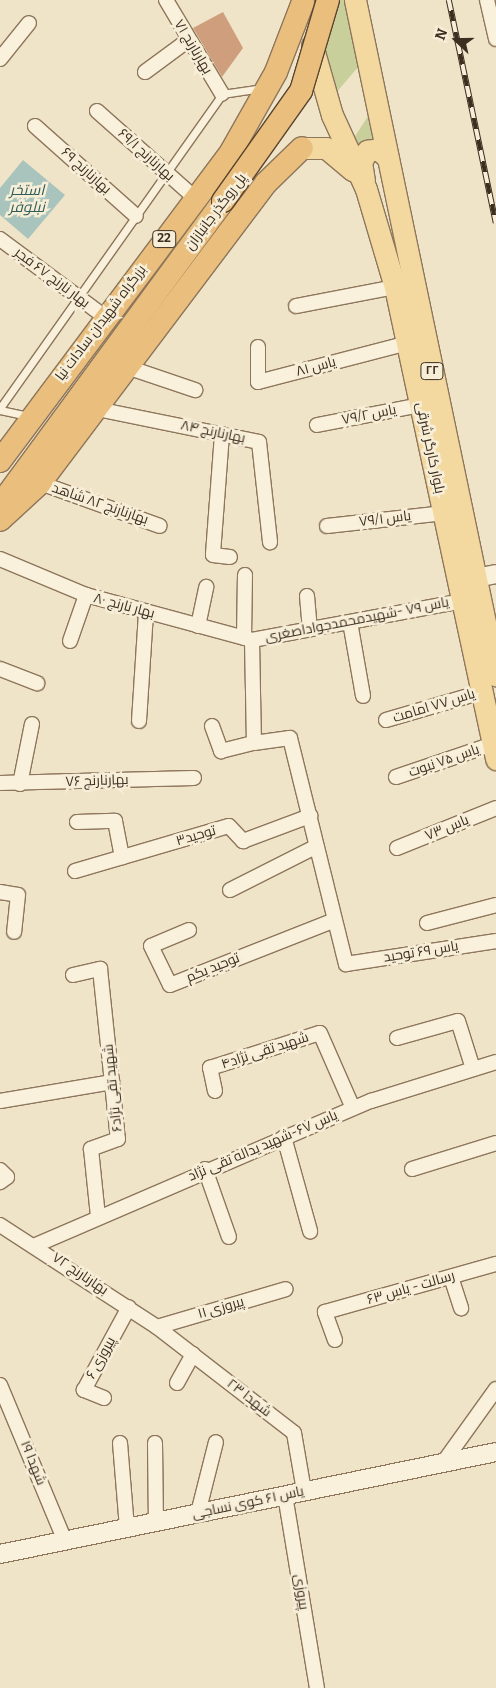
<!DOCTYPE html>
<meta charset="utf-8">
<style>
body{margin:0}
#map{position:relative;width:496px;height:1688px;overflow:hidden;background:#f0e4c8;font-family:Bitter,Cairo,serif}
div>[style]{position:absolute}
.green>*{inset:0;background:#c9cf9b}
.water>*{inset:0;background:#a9c4bc}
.building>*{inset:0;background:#cf9f7d}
.roads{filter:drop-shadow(1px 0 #8d765c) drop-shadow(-1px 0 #8d765c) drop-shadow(0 1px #8d765c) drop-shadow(0 -1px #8d765c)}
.service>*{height:7px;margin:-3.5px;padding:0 3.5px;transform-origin:3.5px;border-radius:3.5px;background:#faf1dc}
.minor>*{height:14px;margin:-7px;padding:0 7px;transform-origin:7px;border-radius:7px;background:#faf1dc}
.tertiary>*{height:18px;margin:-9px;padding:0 9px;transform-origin:9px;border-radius:9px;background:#faf1dc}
.primary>*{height:21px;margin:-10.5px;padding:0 10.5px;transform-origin:10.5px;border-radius:10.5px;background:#f3d9a0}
.trunk>*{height:22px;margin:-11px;padding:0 11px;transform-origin:11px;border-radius:11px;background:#eabe7c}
.rail>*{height:5.5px;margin-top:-2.75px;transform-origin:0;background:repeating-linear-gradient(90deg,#f7eed8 0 11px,#3d2e20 0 22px);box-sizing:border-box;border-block:1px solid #3d2e20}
.bridges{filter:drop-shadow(1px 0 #5b4430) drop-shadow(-1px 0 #5b4430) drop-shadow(0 1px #5b4430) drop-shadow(0 -1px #5b4430)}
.trunk-bridge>*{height:22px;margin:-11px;padding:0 11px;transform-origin:11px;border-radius:11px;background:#eabe7c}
span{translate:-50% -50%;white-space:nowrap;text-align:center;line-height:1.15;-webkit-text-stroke:5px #f7eed8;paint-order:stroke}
.shield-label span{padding:1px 4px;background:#f7eed8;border:1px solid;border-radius:4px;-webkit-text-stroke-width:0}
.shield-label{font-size:12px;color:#3d2e20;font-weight:700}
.street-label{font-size:14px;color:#3d2e20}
.water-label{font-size:15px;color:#2f5d5a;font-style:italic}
.north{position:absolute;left:431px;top:15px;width:50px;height:50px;-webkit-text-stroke:4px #f7eed8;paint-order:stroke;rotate:291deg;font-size:14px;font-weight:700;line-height:20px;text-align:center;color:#3d2e20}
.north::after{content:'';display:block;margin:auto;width:18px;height:22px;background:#3d2e20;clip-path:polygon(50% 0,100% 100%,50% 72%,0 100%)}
</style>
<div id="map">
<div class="green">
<i style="clip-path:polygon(311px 0,350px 0,359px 66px,335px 94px)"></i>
<i style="clip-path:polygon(370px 113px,376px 144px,362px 151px,350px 144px)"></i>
</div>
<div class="water">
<i style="clip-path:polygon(23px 160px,65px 195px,28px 239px,0 215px,0 188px)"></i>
</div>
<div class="building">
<i style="clip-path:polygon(223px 12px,243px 48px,222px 77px,193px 28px)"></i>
</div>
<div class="roads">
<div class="service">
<i style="left:0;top:408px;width:385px;rotate:-54.7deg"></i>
<i style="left:222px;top:94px;width:40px;rotate:-8.5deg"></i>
<i style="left:0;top:410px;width:30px;rotate:12deg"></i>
</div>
<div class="minor">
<i style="left:166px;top:0;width:109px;rotate:59.2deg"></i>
<i style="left:487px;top:0;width:40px;rotate:77deg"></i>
<i style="left:0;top:59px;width:46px;rotate:-51.1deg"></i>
<i style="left:145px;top:72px;width:52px;rotate:-36.4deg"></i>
<i style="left:97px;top:111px;width:132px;rotate:41.6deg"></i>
<i style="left:35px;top:126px;width:135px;rotate:41.7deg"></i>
<i style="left:0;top:239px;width:131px;rotate:36.6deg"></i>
<i style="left:296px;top:306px;width:101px;rotate:-10.9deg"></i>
<i style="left:258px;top:347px;width:35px;rotate:90deg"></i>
<i style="left:258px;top:382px;width:155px;rotate:-14.6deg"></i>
<i style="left:130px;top:368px;width:69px;rotate:18.7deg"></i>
<i style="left:97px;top:409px;width:165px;rotate:11.5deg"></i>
<i style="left:259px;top:442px;width:101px;rotate:83.7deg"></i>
<i style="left:317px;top:425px;width:106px;rotate:-10.9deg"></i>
<i style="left:222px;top:434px;width:121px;rotate:94.3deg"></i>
<i style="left:213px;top:555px;width:17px;rotate:7deg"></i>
<i style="left:40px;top:483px;width:127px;rotate:19.7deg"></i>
<i style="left:327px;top:526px;width:118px;rotate:-6.3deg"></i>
<i style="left:0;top:559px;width:93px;rotate:22.7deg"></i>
<i style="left:86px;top:595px;width:172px;rotate:15.2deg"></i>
<i style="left:252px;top:640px;width:215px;rotate:-10.5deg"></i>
<i style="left:307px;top:596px;width:33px;rotate:85deg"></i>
<i style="left:350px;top:622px;width:75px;rotate:80deg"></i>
<i style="left:198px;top:626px;width:40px;rotate:-78deg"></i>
<i style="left:244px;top:638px;width:63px;rotate:-89.1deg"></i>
<i style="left:252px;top:640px;width:103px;rotate:88.9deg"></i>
<i style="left:254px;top:743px;width:36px;rotate:-8deg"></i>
<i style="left:290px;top:738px;width:233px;rotate:76.1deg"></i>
<i style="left:346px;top:964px;width:152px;rotate:-8.7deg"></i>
<i style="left:70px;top:641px;width:49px;rotate:-70.8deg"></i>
<i style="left:0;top:669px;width:40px;rotate:21deg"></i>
<i style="left:386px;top:720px;width:100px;rotate:-16.3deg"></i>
<i style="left:139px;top:721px;width:109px;rotate:-86.3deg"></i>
<i style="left:212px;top:726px;width:27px;rotate:70deg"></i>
<i style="left:221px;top:751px;width:34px;rotate:-14deg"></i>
<i style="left:396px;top:777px;width:102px;rotate:-18.8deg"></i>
<i style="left:0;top:783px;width:194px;rotate:-1.5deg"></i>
<i style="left:20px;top:784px;width:61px;rotate:-78.7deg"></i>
<i style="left:77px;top:822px;width:38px;rotate:-2deg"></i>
<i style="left:115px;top:821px;width:37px;rotate:79deg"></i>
<i style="left:397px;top:848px;width:107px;rotate:-22deg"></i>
<i style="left:75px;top:871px;width:160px;rotate:-16.3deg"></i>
<i style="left:229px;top:826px;width:21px;rotate:47deg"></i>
<i style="left:243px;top:841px;width:72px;rotate:-20.5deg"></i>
<i style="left:230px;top:890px;width:97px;rotate:-26.8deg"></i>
<i style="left:0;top:892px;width:18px;rotate:9deg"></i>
<i style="left:18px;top:895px;width:37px;rotate:96deg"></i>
<i style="left:427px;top:923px;width:71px;rotate:-14.6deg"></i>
<i style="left:189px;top:930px;width:41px;rotate:157.2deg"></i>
<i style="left:151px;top:946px;width:43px;rotate:64deg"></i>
<i style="left:170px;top:985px;width:177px;rotate:-21.5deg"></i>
<i style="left:73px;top:975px;width:28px;rotate:-13deg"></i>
<i style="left:100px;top:969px;width:171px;rotate:84deg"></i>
<i style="left:118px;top:1139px;width:29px;rotate:160deg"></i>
<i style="left:91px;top:1149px;width:68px;rotate:84.1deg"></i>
<i style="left:397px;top:1038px;width:63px;rotate:-15.6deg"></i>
<i style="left:458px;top:1021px;width:50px;rotate:72.6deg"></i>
<i style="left:215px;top:1091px;width:24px;rotate:-102deg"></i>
<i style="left:210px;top:1068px;width:115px;rotate:-17.7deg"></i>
<i style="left:320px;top:1033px;width:82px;rotate:66.3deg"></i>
<i style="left:0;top:1101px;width:114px;rotate:-9.6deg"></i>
<i style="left:284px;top:1137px;width:98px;rotate:74.5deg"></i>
<i style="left:205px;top:1169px;width:72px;rotate:70.6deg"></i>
<i style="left:412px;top:1169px;width:88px;rotate:-17.2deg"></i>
<i style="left:0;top:1170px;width:10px;rotate:45deg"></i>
<i style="left:7px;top:1177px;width:9px;rotate:144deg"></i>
<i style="left:0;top:1225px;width:187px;rotate:33deg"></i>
<i style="left:157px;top:1327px;width:173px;rotate:37.7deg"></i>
<i style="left:294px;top:1433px;width:59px;rotate:80.2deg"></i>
<i style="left:36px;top:1245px;width:365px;rotate:-23.3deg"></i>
<i style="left:371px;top:1101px;width:131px;rotate:-17.3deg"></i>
<i style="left:451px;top:1277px;width:33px;rotate:72deg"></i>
<i style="left:157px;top:1327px;width:134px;rotate:-16.4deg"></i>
<i style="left:335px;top:1340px;width:30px;rotate:-110deg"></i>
<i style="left:325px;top:1312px;width:178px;rotate:-15.7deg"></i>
<i style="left:177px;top:1383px;width:33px;rotate:-61deg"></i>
<i style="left:0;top:1385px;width:169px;rotate:67.4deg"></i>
<i style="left:104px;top:1398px;width:22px;rotate:-158deg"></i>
<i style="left:84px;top:1390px;width:94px;rotate:-61.5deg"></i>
<i style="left:120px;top:1443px;width:85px;rotate:85.3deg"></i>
<i style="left:155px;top:1443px;width:79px;rotate:89.3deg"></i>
<i style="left:443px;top:1463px;width:91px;rotate:-54.4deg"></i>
<i style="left:285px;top:1495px;width:196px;rotate:80.6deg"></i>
<i style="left:198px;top:1513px;width:73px;rotate:-75.8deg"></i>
</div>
<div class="tertiary">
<i style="left:476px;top:578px;width:20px;rotate:-11deg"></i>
<i style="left:0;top:1554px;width:506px;rotate:-11.62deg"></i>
</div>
<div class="primary">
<i style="left:355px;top:0;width:690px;rotate:78.2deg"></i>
<i style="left:312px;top:45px;width:73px;rotate:74.1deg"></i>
<i style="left:332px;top:115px;width:81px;rotate:65.3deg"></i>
<i style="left:366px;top:189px;width:102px;rotate:73.5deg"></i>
<i style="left:395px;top:287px;width:483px;rotate:77.9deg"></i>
<i style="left:302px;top:148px;width:24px"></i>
<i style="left:326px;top:148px;width:35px;rotate:40deg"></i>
<i style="left:364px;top:181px;width:19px;rotate:-99deg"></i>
<i style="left:361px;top:162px;width:13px;rotate:-61deg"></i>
<i style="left:367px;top:151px;width:11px;rotate:-10deg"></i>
<i style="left:378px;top:149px;width:13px;rotate:42deg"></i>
</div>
<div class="trunk">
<i style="left:0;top:461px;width:386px;rotate:-53.2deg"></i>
<i style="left:231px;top:152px;width:92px;rotate:-60.6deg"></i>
<i style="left:276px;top:72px;width:75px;rotate:-68.9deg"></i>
<i style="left:0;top:505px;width:377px;rotate:-53.7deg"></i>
<i style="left:0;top:520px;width:54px;rotate:-42.8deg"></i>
<i style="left:40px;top:483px;width:376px;rotate:-53deg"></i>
<i style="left:266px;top:183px;width:50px;rotate:-44.2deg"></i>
</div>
</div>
<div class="rail">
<i style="left:449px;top:0;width:228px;rotate:78.1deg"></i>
</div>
<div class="bridges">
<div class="trunk-bridge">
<i style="left:223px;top:201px;width:135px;rotate:-54.7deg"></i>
<i style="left:301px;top:91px;width:95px;rotate:-73.5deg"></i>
</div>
</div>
<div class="shield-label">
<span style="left:164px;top:239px">22</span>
<span style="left:432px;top:371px">۲۲</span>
</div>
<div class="street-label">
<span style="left:193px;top:47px;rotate:59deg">بهارنارنج ۷۱</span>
<span style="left:146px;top:155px;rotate:42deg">بهارنارنج ۶۹/۱</span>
<span style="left:86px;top:171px;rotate:42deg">بهارنارنج ۶۹</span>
<span style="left:216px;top:212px;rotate:-53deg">پل روگذر جانبازان</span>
<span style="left:52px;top:278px;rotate:37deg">بهار نارنج ۶۷ فجر</span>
<span style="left:101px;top:323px;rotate:-53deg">بزرگراه شهیدان سادات نیا</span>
<span style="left:316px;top:367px;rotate:-15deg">یاس ۸۱</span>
<span style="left:369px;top:415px;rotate:-11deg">یاس ۷۹/۲</span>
<span style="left:213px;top:432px;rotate:12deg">بهارنارنج ۸۴</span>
<span style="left:430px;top:448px;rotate:78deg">بلوار کارگر شرقی</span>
<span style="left:100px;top:504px;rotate:19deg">بهارنارنج ۸۲ شاهد</span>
<span style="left:385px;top:519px;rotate:-7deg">یاس ۷۹/۱</span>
<span style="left:124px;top:606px;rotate:15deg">بهار نارنج ۸۰</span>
<span style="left:357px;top:620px;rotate:-11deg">یاس ۷۹ -شهیدمحمدجواداصغری</span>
<span style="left:434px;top:706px;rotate:-17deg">یاس ۷۷ امامت</span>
<span style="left:444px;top:761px;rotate:-19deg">یاس ۷۵ نبوت</span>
<span style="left:97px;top:781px;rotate:-2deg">بهارنارنج ۷۶</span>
<span style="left:447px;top:828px;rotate:-22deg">یاس ۷۳</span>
<span style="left:196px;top:836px;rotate:-16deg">توحید۳</span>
<span style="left:421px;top:952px;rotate:-9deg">یاس ۶۹ توحید</span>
<span style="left:213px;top:968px;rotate:-22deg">توحید یکم</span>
<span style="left:265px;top:1051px;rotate:-18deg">شهید تقی نژاد۴</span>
<span style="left:113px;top:1088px;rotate:-96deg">شهید تقی نژاد۶</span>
<span style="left:263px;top:1146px;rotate:-23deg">یاس ۶۷-شهید یداله تقی نژاد</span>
<span style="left:80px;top:1274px;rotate:34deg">بهارنارنج ۷۲</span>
<span style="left:411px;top:1288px;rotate:-16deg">رسالت - یاس ۶۳</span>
<span style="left:221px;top:1308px;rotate:-16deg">پیروزی ۱۱</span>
<span style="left:101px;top:1358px;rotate:-61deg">پیروزی ۶</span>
<span style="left:249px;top:1398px;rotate:38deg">شهدا ۲۳</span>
<span style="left:33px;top:1463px;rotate:68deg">شهدا ۱۹</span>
<span style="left:248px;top:1503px;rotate:-12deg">یاس ۶۱ کوی نساجی</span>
<span style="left:301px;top:1592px;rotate:81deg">پیروزی</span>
</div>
<div class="water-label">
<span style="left:27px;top:199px">استخر<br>نبلوفر</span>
</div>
<div class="north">N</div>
</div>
